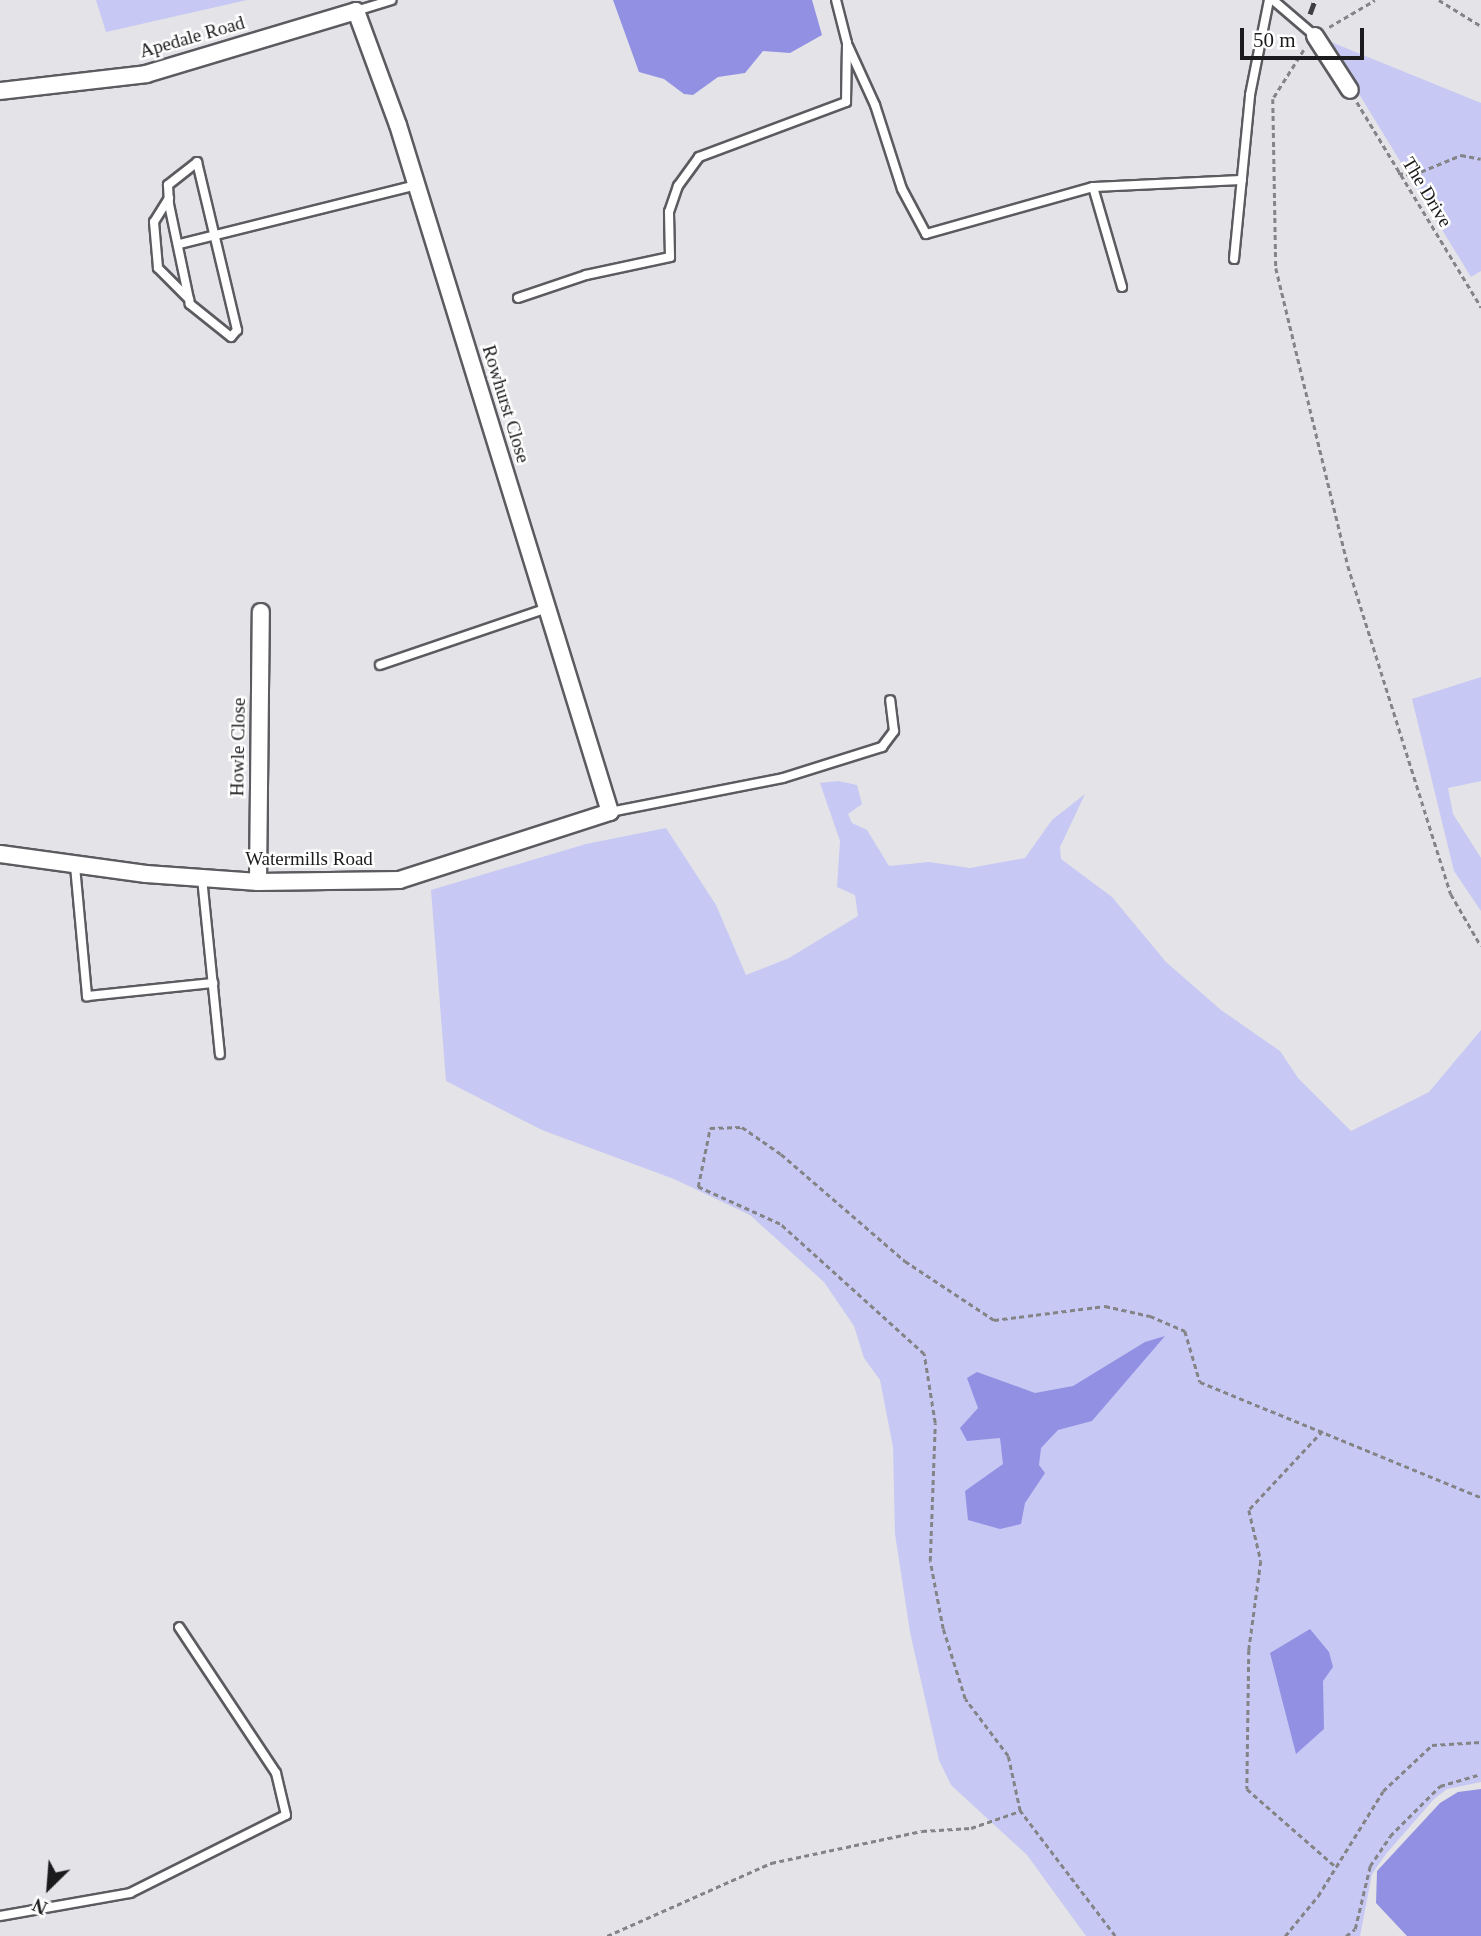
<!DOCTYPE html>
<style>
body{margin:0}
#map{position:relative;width:1481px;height:1936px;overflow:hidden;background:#e3e3e8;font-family:Georgia,serif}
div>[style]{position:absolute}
.green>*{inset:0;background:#c7c8f4}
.water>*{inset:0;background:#9290e3}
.path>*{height:2.5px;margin-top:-1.25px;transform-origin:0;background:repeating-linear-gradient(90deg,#848487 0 5px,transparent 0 8.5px)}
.roads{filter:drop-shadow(2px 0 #5b5b60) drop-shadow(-2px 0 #5b5b60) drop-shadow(0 2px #5b5b60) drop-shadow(0 -2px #5b5b60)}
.lane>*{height:8px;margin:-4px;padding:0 4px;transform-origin:4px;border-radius:4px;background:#fff}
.street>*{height:16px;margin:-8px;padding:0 8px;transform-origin:8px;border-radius:8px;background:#fff}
.rail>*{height:5px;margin-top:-2.5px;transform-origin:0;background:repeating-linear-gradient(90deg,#3f3f42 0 12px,transparent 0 24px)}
span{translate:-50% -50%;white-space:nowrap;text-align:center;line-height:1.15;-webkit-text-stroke:5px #fff;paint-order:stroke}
.street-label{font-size:19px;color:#1b1b1d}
.north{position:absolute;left:14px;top:1852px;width:70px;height:70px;-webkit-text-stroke:5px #fff;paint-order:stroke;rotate:205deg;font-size:19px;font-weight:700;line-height:28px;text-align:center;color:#1b1b1d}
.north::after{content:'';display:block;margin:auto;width:24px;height:32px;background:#1b1b1d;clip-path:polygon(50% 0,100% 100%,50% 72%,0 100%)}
.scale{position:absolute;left:1240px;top:28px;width:124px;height:32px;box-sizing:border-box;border:4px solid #1b1b1d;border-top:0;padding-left:9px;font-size:21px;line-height:24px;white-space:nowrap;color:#1b1b1d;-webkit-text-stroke:5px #fff;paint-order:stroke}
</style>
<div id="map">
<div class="green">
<i style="clip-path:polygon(96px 0,247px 0,106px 32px)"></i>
<i style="clip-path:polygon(1326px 40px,1481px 103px,1481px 271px,1471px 277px)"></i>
<i style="clip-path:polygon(1481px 677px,1481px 781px,1448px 788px,1453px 814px,1481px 858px,1481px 911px,1454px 871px,1412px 699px)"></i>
<i style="clip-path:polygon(838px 781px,857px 785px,862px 804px,848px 814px,852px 823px,867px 830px,889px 866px,929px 862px,970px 868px,1025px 858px,1052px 820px,1085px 794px,1060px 847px,1061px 859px,1112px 897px,1166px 962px,1221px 1010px,1280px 1051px,1298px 1078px,1351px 1131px,1429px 1092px,1481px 1030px,1481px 1782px,1447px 1789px,1434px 1799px,1386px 1854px,1372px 1874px,1360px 1936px,1086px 1936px,1027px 1855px,951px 1785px,939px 1760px,910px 1632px,895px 1534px,893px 1447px,880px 1380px,864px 1358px,854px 1326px,824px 1282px,750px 1215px,674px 1179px,542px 1130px,446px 1081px,431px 890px,586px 844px,666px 828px,716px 905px,746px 975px,789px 958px,858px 916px,855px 895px,837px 887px,840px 841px,820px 783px)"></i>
</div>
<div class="water">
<i style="clip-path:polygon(613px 0,812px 0,822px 35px,790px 53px,763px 51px,745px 73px,718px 77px,693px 95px,684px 94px,664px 79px,639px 72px)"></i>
<i style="clip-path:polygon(1165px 1336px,1092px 1421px,1058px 1430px,1041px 1448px,1039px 1465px,1045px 1473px,1025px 1503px,1021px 1524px,1000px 1529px,968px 1520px,965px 1491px,1003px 1464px,1000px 1438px,967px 1441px,960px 1428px,978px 1408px,967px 1378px,977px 1372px,1035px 1393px,1073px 1386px,1145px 1342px)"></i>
<i style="clip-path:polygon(1310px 1629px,1329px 1652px,1333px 1667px,1323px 1681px,1324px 1729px,1296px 1754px,1270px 1653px)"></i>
<i style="clip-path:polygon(1481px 1789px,1481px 1936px,1407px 1936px,1376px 1903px,1377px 1871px,1440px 1803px,1458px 1792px)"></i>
</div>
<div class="path">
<i style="left:1439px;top:0;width:49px;rotate:31.8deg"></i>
<i style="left:1329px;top:27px;width:53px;rotate:-30.4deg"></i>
<i style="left:1304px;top:50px;width:58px;rotate:122.3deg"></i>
<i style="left:1273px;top:99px;width:169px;rotate:89deg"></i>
<i style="left:1276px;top:268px;width:307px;rotate:76.4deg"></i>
<i style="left:1348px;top:566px;width:344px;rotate:72.6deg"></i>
<i style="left:1451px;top:894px;width:60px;rotate:60deg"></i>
<i style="left:1357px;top:102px;width:240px;rotate:58.8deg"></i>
<i style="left:1398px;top:173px;width:15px;rotate:8deg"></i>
<i style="left:1413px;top:175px;width:52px;rotate:-22.6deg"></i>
<i style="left:1461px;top:155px;width:20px;rotate:11deg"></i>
<i style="left:1323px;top:1431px;width:108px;rotate:133.1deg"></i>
<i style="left:1249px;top:1510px;width:52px;rotate:76.8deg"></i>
<i style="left:1261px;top:1561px;width:90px;rotate:97.7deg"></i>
<i style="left:1249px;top:1650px;width:139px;rotate:90.8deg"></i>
<i style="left:1247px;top:1789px;width:118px;rotate:41.2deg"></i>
<i style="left:607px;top:1936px;width:180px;rotate:-24deg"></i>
<i style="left:771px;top:1863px;width:154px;rotate:-12deg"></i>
<i style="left:922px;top:1831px;width:49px;rotate:-3.5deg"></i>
<i style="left:971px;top:1828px;width:52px;rotate:-19.1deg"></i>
<i style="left:1115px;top:1936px;width:157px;rotate:-127.2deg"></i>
<i style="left:1020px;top:1811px;width:56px;rotate:-102.3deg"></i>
<i style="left:1008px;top:1756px;width:71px;rotate:-127deg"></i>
<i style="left:965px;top:1699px;width:73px;rotate:-107.4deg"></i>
<i style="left:943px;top:1629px;width:69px;rotate:-100.8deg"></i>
<i style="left:930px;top:1561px;width:138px;rotate:-87.9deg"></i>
<i style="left:935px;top:1423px;width:70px;rotate:-99.1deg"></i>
<i style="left:924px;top:1354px;width:194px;rotate:-137.9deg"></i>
<i style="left:780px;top:1224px;width:90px;rotate:-155.7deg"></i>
<i style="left:698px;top:1187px;width:60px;rotate:-78.5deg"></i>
<i style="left:710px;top:1128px;width:32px;rotate:-2deg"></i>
<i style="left:742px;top:1127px;width:47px;rotate:34.7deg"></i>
<i style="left:781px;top:1154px;width:164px;rotate:40.8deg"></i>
<i style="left:905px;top:1261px;width:107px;rotate:33.5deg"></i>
<i style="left:994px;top:1320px;width:112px;rotate:-7.2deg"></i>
<i style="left:1105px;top:1306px;width:46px;rotate:12.5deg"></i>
<i style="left:1150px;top:1316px;width:38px;rotate:23deg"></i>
<i style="left:1185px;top:1331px;width:53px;rotate:73.6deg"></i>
<i style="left:1200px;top:1382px;width:304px;rotate:22.3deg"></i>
<i style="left:1285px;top:1936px;width:52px;rotate:-50.5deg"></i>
<i style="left:1318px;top:1896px;width:123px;rotate:-58.2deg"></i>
<i style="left:1383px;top:1791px;width:67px;rotate:-43.2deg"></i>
<i style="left:1432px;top:1745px;width:49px;rotate:-3.5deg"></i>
<i style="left:1346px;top:1936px;width:11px;rotate:-38deg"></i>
<i style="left:1355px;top:1929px;width:65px;rotate:-76.6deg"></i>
<i style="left:1370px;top:1866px;width:36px;rotate:-56deg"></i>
<i style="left:1390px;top:1836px;width:71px;rotate:-45deg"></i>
<i style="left:1440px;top:1786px;width:43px;rotate:-16.3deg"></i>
</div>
<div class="roads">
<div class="lane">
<i style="left:1273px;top:0;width:55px;rotate:40.6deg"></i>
<i style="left:356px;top:11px;width:37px;rotate:-17deg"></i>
<i style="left:848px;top:46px;width:65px;rotate:65.4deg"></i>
<i style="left:875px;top:105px;width:88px;rotate:72.2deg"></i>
<i style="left:902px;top:189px;width:51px;rotate:61.9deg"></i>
<i style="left:926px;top:234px;width:173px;rotate:-15.7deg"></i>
<i style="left:1093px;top:187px;width:104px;rotate:73.8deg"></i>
<i style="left:197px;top:162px;width:173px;rotate:76.6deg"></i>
<i style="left:237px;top:330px;width:9px;rotate:131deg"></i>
<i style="left:231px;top:337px;width:53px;rotate:-141.2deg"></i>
<i style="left:190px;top:304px;width:102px;rotate:-101.9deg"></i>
<i style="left:169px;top:204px;width:19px;rotate:-93deg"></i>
<i style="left:168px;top:185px;width:37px;rotate:-38deg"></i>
<i style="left:1093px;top:187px;width:149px;rotate:-2.7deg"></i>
<i style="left:169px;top:198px;width:28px;rotate:122deg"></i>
<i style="left:154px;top:222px;width:46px;rotate:85deg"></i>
<i style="left:158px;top:268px;width:44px;rotate:45deg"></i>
<i style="left:180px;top:244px;width:244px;rotate:-14deg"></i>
<i style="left:1234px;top:259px;width:165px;rotate:-84.4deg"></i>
<i style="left:1250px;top:95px;width:97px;rotate:-78.7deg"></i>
<i style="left:518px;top:298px;width:72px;rotate:-18.7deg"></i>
<i style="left:586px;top:275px;width:86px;rotate:-12.1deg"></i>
<i style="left:670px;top:257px;width:45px;rotate:-91.3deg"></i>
<i style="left:669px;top:212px;width:28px;rotate:-71deg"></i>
<i style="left:678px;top:186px;width:36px;rotate:-54deg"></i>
<i style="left:699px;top:157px;width:157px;rotate:-20.5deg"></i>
<i style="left:846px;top:102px;width:59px;rotate:-89deg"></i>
<i style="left:847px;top:43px;width:44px;rotate:-104.3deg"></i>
<i style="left:380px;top:665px;width:176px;rotate:-18.8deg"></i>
<i style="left:610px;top:812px;width:176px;rotate:-11.1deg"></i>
<i style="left:783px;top:778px;width:104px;rotate:-17.4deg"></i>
<i style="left:882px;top:747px;width:20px;rotate:-53deg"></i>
<i style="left:894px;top:731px;width:31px;rotate:-97deg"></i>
<i style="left:75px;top:866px;width:131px;rotate:84.7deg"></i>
<i style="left:87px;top:996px;width:127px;rotate:-5.9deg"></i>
<i style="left:202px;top:878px;width:177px;rotate:84.2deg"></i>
<i style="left:0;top:1916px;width:132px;rotate:-10deg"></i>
<i style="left:130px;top:1893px;width:174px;rotate:-26.6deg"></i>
<i style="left:286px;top:1815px;width:43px;rotate:-103.4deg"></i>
<i style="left:276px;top:1773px;width:175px;rotate:-123.6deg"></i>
</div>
<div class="street">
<i style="left:1315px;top:36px;width:64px;rotate:57.1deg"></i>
<i style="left:0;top:91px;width:147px;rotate:-6.6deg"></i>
<i style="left:146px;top:74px;width:219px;rotate:-16.7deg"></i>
<i style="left:356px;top:11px;width:121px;rotate:69.8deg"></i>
<i style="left:398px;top:125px;width:719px;rotate:72.85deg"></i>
<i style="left:610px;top:812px;width:221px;rotate:162.1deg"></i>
<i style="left:400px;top:880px;width:142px;rotate:179.2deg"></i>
<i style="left:258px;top:882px;width:112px;rotate:-175.9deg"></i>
<i style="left:146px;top:874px;width:147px;rotate:-172.2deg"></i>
<i style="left:258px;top:882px;width:270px;rotate:-89.4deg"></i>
</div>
</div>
<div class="rail">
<i style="left:1310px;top:14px;width:15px;rotate:-70deg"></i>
</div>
<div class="street-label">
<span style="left:192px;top:37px;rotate:-16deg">Apedale Road</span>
<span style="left:1427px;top:192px;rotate:59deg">The Drive</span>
<span style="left:506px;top:404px;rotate:73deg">Rowhurst Close</span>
<span style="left:238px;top:747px;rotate:-89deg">Howle Close</span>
<span style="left:309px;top:859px">Watermills Road</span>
</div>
<div class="north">N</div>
<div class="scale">50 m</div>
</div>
